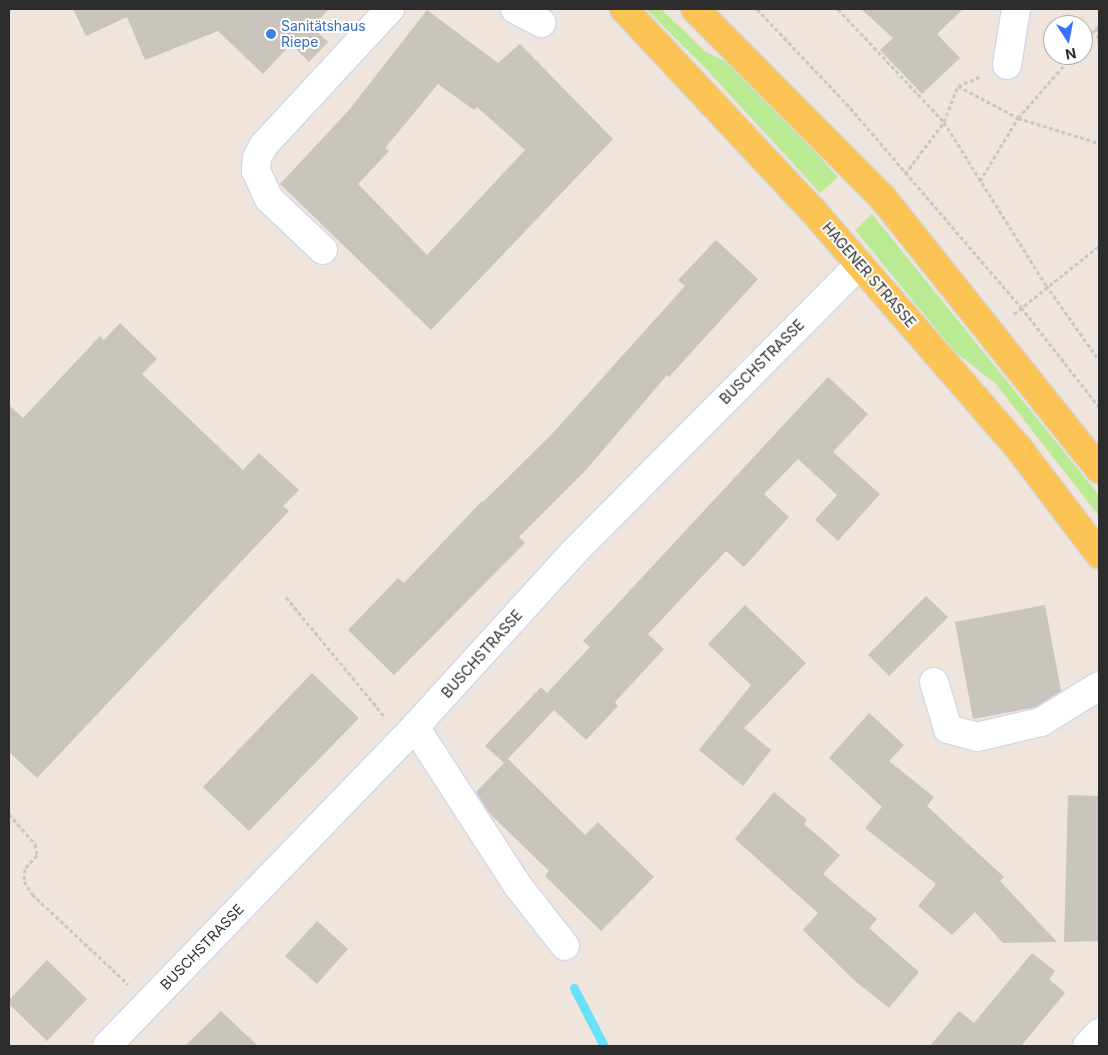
<!DOCTYPE html>
<meta charset="utf-8">
<style>
body{margin:0}
#map{position:relative;width:1108px;height:1055px;overflow:hidden;background:#efe5dd;font-family:Inter,sans-serif}
div>[style]{position:absolute}
.green>*{inset:0;background:#bbea95}
.stream>*{height:9px;margin:-4.5px;padding:0 4.5px;transform-origin:4.5px;border-radius:4.5px;background:#68e1f9}
.building>*{inset:0;background:#c9c4bc}
.path>*{height:3px;margin-top:-1.5px;transform-origin:0;background:repeating-linear-gradient(90deg,#c8c8c8 0 4px,transparent 0 6.5px)}
.roads{filter:drop-shadow(1px 0 #d2d8e6) drop-shadow(-1px 0 #d2d8e6) drop-shadow(0 1px #d2d8e6) drop-shadow(0 -1px #d2d8e6)}
.minor>*{height:28px;margin:-14px;padding:0 14px;transform-origin:14px;border-radius:14px;background:#fff}
.major>*{height:28px;margin:-14px;padding:0 14px;transform-origin:14px;border-radius:14px;background:#fcc455}
.dots>*{width:14px;height:14px;translate:-50% -50%;box-sizing:border-box;border:2px solid #fff;border-radius:50%}
span{translate:-50% -50%;white-space:nowrap;text-align:center;line-height:1.15;-webkit-text-stroke:4px #fff;paint-order:stroke}
.shop-label{font-size:14px;color:#366cbe}
.left{translate:0 -50%;text-align:left}
.street-label{font-size:14px;color:#2c2c2c}
.frame{position:absolute;inset:0;border:10px solid #2c2c2c;pointer-events:none}
.north{position:absolute;left:1043px;top:15px;width:50px;height:50px;box-sizing:border-box;background:#fff;border:1px solid #ababab;border-radius:50%;rotate:169deg;font-size:14px;font-weight:700;line-height:20px;text-align:center;color:#2c2c2c}
.north::after{content:'';display:block;margin:auto;width:18px;height:22px;background:#3a73ff;clip-path:polygon(50% 0,100% 100%,50% 72%,0 100%)}
</style>
<div id="map">
<div class="green">
<i style="clip-path:polygon(646px 9px,661px 9px,706px 52px,738px 67px,838px 177px,820px 193px,709px 72px)"></i>
<i style="clip-path:polygon(872px 214px,1090px 484px,1099px 496px,1099px 516px,995px 383px,956px 353px,855px 230px)"></i>
</div>
<div class="stream">
<i style="left:574px;top:988px;width:65px;rotate:62.7deg"></i>
</div>
<div class="building">
<i style="clip-path:polygon(73px 9px,329px 9px,312px 27px,328px 42px,309px 62px,291px 44px,263px 74px,218px 31px,145px 60px,127px 17px,86px 36px)"></i>
<i style="clip-path:polygon(861px 9px,963px 9px,937px 34px,960px 58px,922px 94px,880px 50px,893px 38px)"></i>
<i style="clip-path:polygon(evenodd,427px 10px,498px 63px,520px 44px,613px 139px,431px 330px,280px 184px,349px 110px,427px 10px,438px 84px,474px 110px,477px 107px,525px 150px,427px 255px,358px 184px,389px 151px,385px 148px,438px 84px)"></i>
<i style="clip-path:polygon(716px 240px,758px 279px,669px 377px,667px 375px,586px 470px,519px 537px,525px 543px,394px 675px,348px 630px,398px 578px,404px 583px,482px 501px,483px 502px,551px 435px,685px 286px,678px 280px)"></i>
<i style="clip-path:polygon(120px 323px,157px 359px,142px 374px,243px 470px,259px 453px,299px 490px,283px 506px,289px 511px,37px 778px,9px 752px,9px 405px,23px 418px,100px 336px,104px 340px)"></i>
<i style="clip-path:polygon(828px 377px,868px 414px,833px 452px,880px 494px,838px 541px,815px 520px,837px 495px,798px 459px,764px 494px,789px 517px,744px 567px,726px 551px,648px 634px,664px 649px,615px 702px,618px 706px,586px 740px,554px 710px,504px 763px,485px 746px,541px 687px,547px 693px,590px 647px,583px 641px)"></i>
<i style="clip-path:polygon(926px 596px,948px 617px,889px 676px,868px 655px)"></i>
<i style="clip-path:polygon(745px 605px,806px 663px,744px 728px,771px 750px,743px 786px,699px 750px,751px 685px,708px 644px)"></i>
<i style="clip-path:polygon(1045px 605px,1061px 691px,1036px 707px,973px 719px,955px 622px)"></i>
<i style="clip-path:polygon(312px 673px,359px 718px,249px 831px,203px 787px)"></i>
<i style="clip-path:polygon(869px 713px,904px 745px,889px 761px,934px 797px,927px 806px,1004px 877px,1000px 881px,1057px 942px,1003px 943px,975px 912px,952px 935px,918px 906px,936px 884px,865px 828px,882px 807px,829px 758px)"></i>
<i style="clip-path:polygon(508px 759px,585px 835px,598px 822px,654px 877px,601px 931px,545px 876px,549px 871px,490px 814px,476px 792px)"></i>
<i style="clip-path:polygon(774px 792px,807px 820px,804px 824px,840px 855px,823px 874px,877px 919px,869px 928px,919px 972px,889px 1008px,855px 981px,803px 930px,818px 913px,735px 839px)"></i>
<i style="clip-path:polygon(1068px 795px,1099px 796px,1099px 941px,1064px 942px)"></i>
<i style="clip-path:polygon(317px 921px,348px 949px,317px 984px,285px 956px)"></i>
<i style="clip-path:polygon(1032px 953px,1055px 971px,1049px 979px,1065px 993px,1021px 1046px,930px 1046px,959px 1011px,974px 1023px)"></i>
<i style="clip-path:polygon(47px 960px,87px 999px,47px 1041px,9px 1004px,9px 1000px)"></i>
<i style="clip-path:polygon(221px 1011px,258px 1046px,185px 1046px)"></i>
</div>
<div class="path">
<i style="left:757px;top:9px;width:129px;rotate:46.6deg"></i>
<i style="left:846px;top:103px;width:269px;rotate:49.4deg"></i>
<i style="left:1021px;top:307px;width:127px;rotate:52deg"></i>
<i style="left:838px;top:9px;width:155px;rotate:46.8deg"></i>
<i style="left:944px;top:122px;width:192px;rotate:58deg"></i>
<i style="left:1046px;top:285px;width:92px;rotate:54.8deg"></i>
<i style="left:1099px;top:27px;width:3px;rotate:162deg"></i>
<i style="left:1096px;top:28px;width:15px;rotate:79deg"></i>
<i style="left:1083px;top:43px;width:20px;rotate:-49deg"></i>
<i style="left:958px;top:86px;width:68px;rotate:28.1deg"></i>
<i style="left:1018px;top:118px;width:84px;rotate:-48.9deg"></i>
<i style="left:905px;top:174px;width:65px;rotate:-53.1deg"></i>
<i style="left:944px;top:122px;width:39px;rotate:-69deg"></i>
<i style="left:958px;top:86px;width:25px;rotate:-23deg"></i>
<i style="left:980px;top:181px;width:74px;rotate:-58.9deg"></i>
<i style="left:1018px;top:118px;width:85px;rotate:17.2deg"></i>
<i style="left:1014px;top:314px;width:109px;rotate:-38.7deg"></i>
<i style="left:286px;top:597px;width:154px;rotate:50.5deg"></i>
<i style="left:9px;top:814px;width:40px;rotate:49deg"></i>
<i style="left:35px;top:844px;width:11px;rotate:80deg"></i>
<i style="left:37px;top:855px;width:18px;rotate:131deg"></i>
<i style="left:25px;top:869px;width:12px;rotate:95deg"></i>
<i style="left:24px;top:881px;width:15px;rotate:58deg"></i>
<i style="left:32px;top:894px;width:132px;rotate:43.2deg"></i>
</div>
<div class="roads">
<div class="minor">
<i style="left:515px;top:9px;width:30px;rotate:28deg"></i>
<i style="left:1007px;top:65px;width:57px;rotate:-80.9deg"></i>
<i style="left:323px;top:250px;width:74px;rotate:-136.6deg"></i>
<i style="left:269px;top:199px;width:31px;rotate:-115deg"></i>
<i style="left:256px;top:171px;width:13px;rotate:-86deg"></i>
<i style="left:257px;top:158px;width:13px;rotate:-63deg"></i>
<i style="left:263px;top:146px;width:187px;rotate:-47.2deg"></i>
<i style="left:934px;top:682px;width:49px;rotate:73.4deg"></i>
<i style="left:948px;top:729px;width:30px;rotate:15deg"></i>
<i style="left:977px;top:737px;width:66px;rotate:-13.2deg"></i>
<i style="left:1041px;top:722px;width:68px;rotate:-31.8deg"></i>
<i style="left:415px;top:727px;width:189px;rotate:57.1deg"></i>
<i style="left:518px;top:886px;width:76px;rotate:51.9deg"></i>
<i style="left:107px;top:1046px;width:426px;rotate:-46deg"></i>
<i style="left:403px;top:740px;width:254px;rotate:-47.7deg"></i>
<i style="left:574px;top:552px;width:404px;rotate:-45.2deg"></i>
<i style="left:1087px;top:1046px;width:18px;rotate:-47deg"></i>
</div>
<div class="major">
<i style="left:624px;top:9px;width:278px;rotate:46.9deg"></i>
<i style="left:814px;top:212px;width:315px;rotate:49.1deg"></i>
<i style="left:1020px;top:450px;width:131px;rotate:52.8deg"></i>
<i style="left:695px;top:9px;width:265px;rotate:45.2deg"></i>
<i style="left:882px;top:197px;width:348px;rotate:51.4deg"></i>
</div>
</div>
<div class="dots">
<i style="left:271px;top:34px;background:#3f7fe0"></i>
</div>
<div class="shop-label">
<span class="left" style="left:281px;top:34px">Sanitätshaus<br>Riepe</span>
</div>
<div class="street-label">
<span style="left:869px;top:275px;rotate:49deg">HAGENER STRASSE</span>
<span style="left:762px;top:362px;rotate:-45deg">BUSCHSTRASSE</span>
<span style="left:482px;top:654px;rotate:-48deg">BUSCHSTRASSE</span>
<span style="left:202px;top:947px;rotate:-46deg">BUSCHSTRASSE</span>
</div>
<div class="frame"></div>
<div class="north">N</div>
</div>
